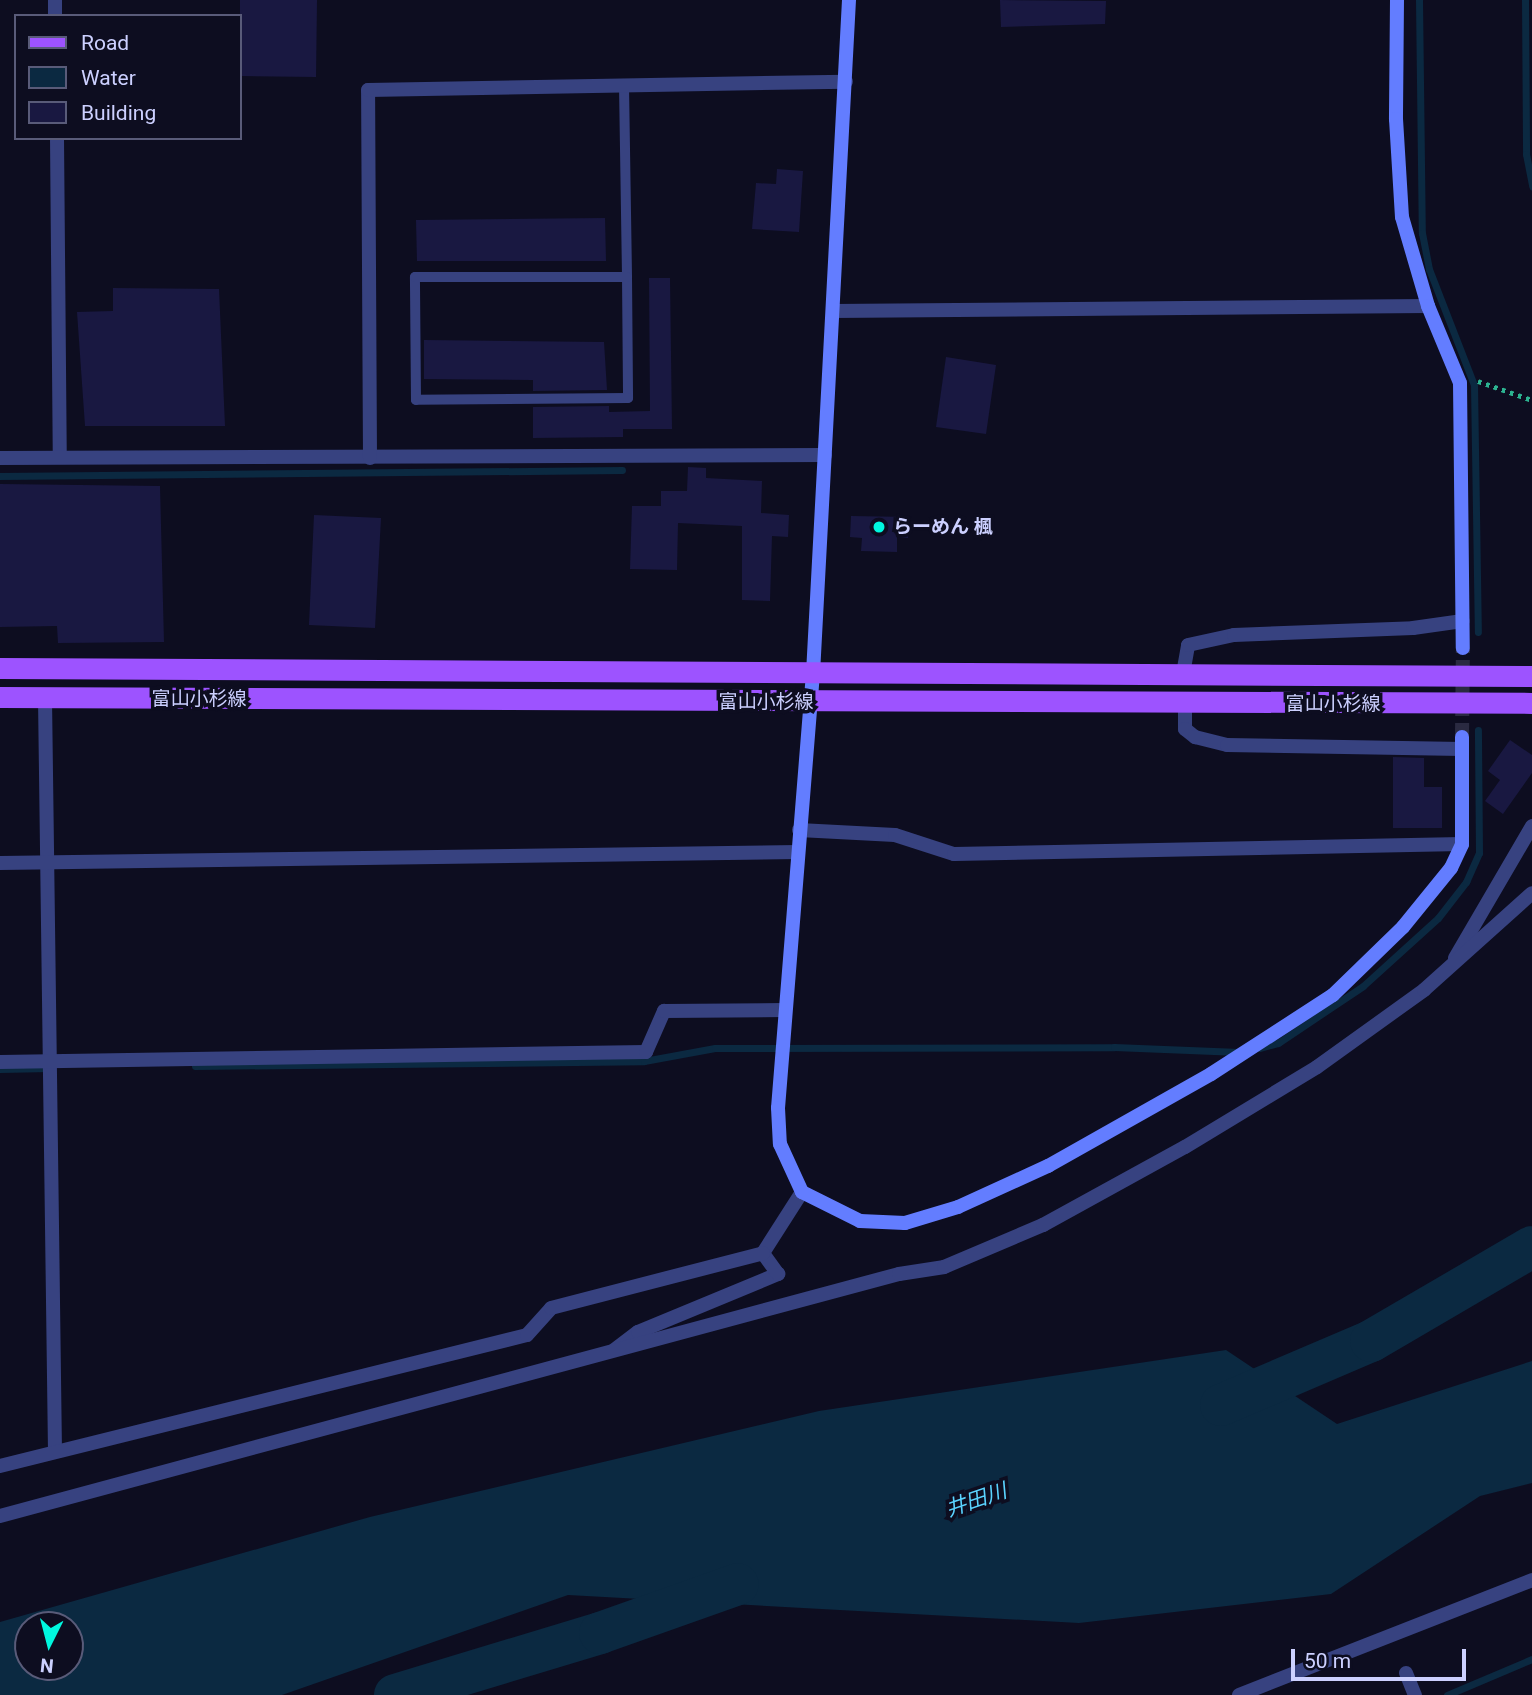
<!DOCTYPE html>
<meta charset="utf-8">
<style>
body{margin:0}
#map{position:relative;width:1532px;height:1695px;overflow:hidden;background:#0d0d20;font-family:Roboto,"Noto Sans JP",sans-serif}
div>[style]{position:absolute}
.water>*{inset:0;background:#0b2941}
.stream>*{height:7px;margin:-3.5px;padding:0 3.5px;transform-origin:3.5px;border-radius:3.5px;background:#0b2941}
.river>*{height:42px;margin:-21px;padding:0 21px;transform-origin:21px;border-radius:21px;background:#0b2941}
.building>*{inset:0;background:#191841}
.secondary-tunnel>*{height:14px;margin-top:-7px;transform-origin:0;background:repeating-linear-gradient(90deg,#2a2a41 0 14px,transparent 0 21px)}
.path>*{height:4.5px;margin-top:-2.25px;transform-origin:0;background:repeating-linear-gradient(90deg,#2cb390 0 3.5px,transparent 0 8.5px)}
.lane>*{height:10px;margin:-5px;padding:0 5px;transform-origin:5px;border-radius:5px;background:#374280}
.street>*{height:14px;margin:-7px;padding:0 7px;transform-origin:7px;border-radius:7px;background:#374280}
.secondary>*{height:14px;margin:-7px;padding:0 7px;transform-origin:7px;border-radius:7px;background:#637dff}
.primary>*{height:21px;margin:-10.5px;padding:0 10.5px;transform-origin:10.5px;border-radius:10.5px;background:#9d53ff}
.dots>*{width:19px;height:19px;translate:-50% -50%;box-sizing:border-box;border:4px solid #0d0d20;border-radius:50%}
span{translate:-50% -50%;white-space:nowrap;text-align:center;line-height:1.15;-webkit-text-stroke:7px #0d0d20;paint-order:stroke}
.poi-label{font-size:19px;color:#ccd0ff;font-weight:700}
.left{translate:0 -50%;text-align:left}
.street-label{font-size:19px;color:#ccd0ff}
.water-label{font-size:21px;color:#5ad3ff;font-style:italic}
.legend{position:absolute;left:14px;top:14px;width:228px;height:126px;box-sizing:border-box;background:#0d0d20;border:2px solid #595b79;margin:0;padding:9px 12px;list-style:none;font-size:21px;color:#ccd0ff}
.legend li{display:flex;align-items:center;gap:14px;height:35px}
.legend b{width:35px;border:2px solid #595b79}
.north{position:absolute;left:14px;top:1611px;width:70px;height:70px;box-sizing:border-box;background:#0d0d20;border:2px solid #595b79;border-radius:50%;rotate:186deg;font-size:19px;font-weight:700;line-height:28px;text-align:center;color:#ccd0ff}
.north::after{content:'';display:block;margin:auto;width:24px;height:32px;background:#00f7df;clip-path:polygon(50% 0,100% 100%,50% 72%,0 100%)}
.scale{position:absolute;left:1291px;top:1649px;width:175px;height:32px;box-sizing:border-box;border:4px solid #ccd0ff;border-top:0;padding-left:9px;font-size:21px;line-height:24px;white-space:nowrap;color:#ccd0ff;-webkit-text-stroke:5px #0d0d20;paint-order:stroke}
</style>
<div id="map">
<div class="water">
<i style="clip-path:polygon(evenodd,1226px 1350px,1337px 1424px,1532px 1361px,1532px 1483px,1480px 1496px,1331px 1594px,1079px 1623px,568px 1595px,282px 1695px,0 1695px,0 1622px,370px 1517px,819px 1411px,1226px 1350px,28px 1625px,70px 1625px,70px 1667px,28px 1667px,28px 1625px)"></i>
</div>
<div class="stream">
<i style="left:1419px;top:0;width:233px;rotate:89.3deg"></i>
<i style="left:1422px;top:233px;width:37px;rotate:79deg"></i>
<i style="left:1429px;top:269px;width:124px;rotate:68.8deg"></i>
<i style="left:1474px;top:385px;width:247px;rotate:89.1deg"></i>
<i style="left:1525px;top:0;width:154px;rotate:89.6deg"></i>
<i style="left:1526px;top:154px;width:33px;rotate:79deg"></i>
<i style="left:0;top:476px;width:622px;rotate:-0.55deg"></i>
<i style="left:1260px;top:1048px;width:19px;rotate:-16deg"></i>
<i style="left:1278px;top:1043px;width:102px;rotate:-33.8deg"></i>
<i style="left:1363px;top:986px;width:101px;rotate:-42.2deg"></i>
<i style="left:1438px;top:918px;width:46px;rotate:-52.1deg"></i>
<i style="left:1466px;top:882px;width:32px;rotate:-66deg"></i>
<i style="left:1479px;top:853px;width:123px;rotate:-90.5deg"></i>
<i style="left:195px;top:1066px;width:449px;rotate:-0.6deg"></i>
<i style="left:644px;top:1061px;width:72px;rotate:-10.4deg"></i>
<i style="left:715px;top:1048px;width:399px;rotate:-0.1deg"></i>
<i style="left:1114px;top:1047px;width:125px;rotate:2.3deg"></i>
<i style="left:0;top:1069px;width:50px;rotate:-1.1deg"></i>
<i style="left:1447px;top:1695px;width:92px;rotate:-23deg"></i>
</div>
<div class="river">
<i style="left:1221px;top:1405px;width:163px;rotate:-23.1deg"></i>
<i style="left:1371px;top:1341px;width:186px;rotate:-30.3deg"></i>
<i style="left:395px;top:1695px;width:214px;rotate:-16.8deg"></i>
<i style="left:600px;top:1633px;width:146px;rotate:-19.5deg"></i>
</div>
<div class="building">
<i style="clip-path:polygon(240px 0,317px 0,316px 77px,240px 76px)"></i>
<i style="clip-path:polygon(1000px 0,1106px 1px,1105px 24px,1001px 27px)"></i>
<i style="clip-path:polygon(777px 169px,803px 171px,799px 232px,752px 229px,756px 183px,776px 184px)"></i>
<i style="clip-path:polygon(605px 218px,606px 261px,417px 261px,416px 220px)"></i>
<i style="clip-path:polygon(649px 278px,670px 278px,672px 429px,623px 429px,623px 437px,533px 438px,533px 407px,609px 406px,609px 412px,650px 411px)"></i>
<i style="clip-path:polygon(113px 288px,219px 289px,225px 426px,85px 426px,77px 312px,113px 311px)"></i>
<i style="clip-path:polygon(424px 340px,604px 342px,607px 390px,533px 391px,533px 380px,424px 379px)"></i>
<i style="clip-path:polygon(946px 357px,996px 365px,986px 434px,936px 427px)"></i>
<i style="clip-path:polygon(688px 467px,706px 468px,706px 478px,762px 481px,761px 513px,789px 515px,788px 537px,772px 536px,770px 601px,742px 600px,742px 526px,678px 523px,677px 570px,630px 569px,632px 506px,661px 506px,661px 491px,687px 491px)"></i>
<i style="clip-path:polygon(0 484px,160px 486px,164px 642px,58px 643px,57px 626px,0 627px)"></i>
<i style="clip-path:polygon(314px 515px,381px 518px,375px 628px,309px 625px)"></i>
<i style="clip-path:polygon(851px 516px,909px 517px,908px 538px,897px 537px,897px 552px,861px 551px,862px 538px,850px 537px)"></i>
<i style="clip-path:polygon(1510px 740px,1532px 755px,1532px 773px,1503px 814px,1485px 801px,1500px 780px,1488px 771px)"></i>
<i style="clip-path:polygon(1393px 757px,1424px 758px,1424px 787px,1442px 787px,1442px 828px,1393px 828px)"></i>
</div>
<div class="secondary-tunnel">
<i style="left:1462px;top:737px;width:89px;rotate:-89.4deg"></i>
</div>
<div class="path">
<i style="left:1478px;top:381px;width:57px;rotate:19.4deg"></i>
</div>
<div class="lane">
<i style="left:624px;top:85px;width:192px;rotate:89.1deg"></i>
<i style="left:627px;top:277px;width:121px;rotate:89.5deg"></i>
<i style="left:628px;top:398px;width:212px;rotate:179.5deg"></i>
<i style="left:416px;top:400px;width:123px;rotate:-90.5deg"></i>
<i style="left:415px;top:277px;width:212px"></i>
</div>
<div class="street">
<i style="left:55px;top:0;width:16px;rotate:90deg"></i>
<i style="left:57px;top:138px;width:319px;rotate:89.5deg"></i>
<i style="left:833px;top:311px;width:595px;rotate:-0.48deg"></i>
<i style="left:0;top:458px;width:825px;rotate:-0.21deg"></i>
<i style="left:370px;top:458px;width:368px;rotate:-90.3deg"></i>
<i style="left:368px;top:90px;width:478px;rotate:-1deg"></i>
<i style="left:1183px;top:674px;width:29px;rotate:-80deg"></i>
<i style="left:1188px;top:645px;width:47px;rotate:-12.3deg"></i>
<i style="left:1234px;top:635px;width:179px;rotate:-2.2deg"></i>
<i style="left:1413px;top:628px;width:50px;rotate:-8deg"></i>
<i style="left:45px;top:698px;width:753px;rotate:89.24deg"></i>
<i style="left:1185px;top:704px;width:25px;rotate:90deg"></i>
<i style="left:1185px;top:729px;width:13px;rotate:39deg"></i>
<i style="left:1195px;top:737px;width:33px;rotate:14deg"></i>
<i style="left:1227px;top:745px;width:235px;rotate:1deg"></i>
<i style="left:799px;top:830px;width:96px;rotate:3deg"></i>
<i style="left:895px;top:835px;width:62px;rotate:17.9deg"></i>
<i style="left:954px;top:854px;width:508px;rotate:-1.13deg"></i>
<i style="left:0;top:863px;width:798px;rotate:-0.79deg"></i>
<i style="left:1455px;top:958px;width:153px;rotate:-59.7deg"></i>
<i style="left:0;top:1062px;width:646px;rotate:-0.89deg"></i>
<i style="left:646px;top:1052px;width:45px;rotate:-66.3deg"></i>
<i style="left:664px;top:1011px;width:121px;rotate:-0.5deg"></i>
<i style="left:614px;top:1350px;width:30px;rotate:-37deg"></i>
<i style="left:638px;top:1332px;width:152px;rotate:-22.5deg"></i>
<i style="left:778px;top:1274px;width:26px;rotate:-126deg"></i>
<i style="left:763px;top:1253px;width:72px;rotate:-57.4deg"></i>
<i style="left:0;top:1466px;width:543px;rotate:-13.96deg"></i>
<i style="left:527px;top:1335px;width:36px;rotate:-48deg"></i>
<i style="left:551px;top:1308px;width:219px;rotate:-14.5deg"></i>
<i style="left:0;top:1516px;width:931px;rotate:-15.07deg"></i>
<i style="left:899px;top:1274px;width:46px;rotate:-8.8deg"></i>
<i style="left:944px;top:1267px;width:108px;rotate:-23deg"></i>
<i style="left:1043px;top:1225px;width:162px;rotate:-28.8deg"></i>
<i style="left:1185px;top:1147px;width:154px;rotate:-31.2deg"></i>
<i style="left:1317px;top:1067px;width:132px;rotate:-35.7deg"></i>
<i style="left:1424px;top:990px;width:145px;rotate:-41.9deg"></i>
<i style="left:1406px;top:1673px;width:24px;rotate:68deg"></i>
<i style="left:1239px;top:1695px;width:315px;rotate:-21.4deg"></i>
</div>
<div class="secondary">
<i style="left:849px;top:0;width:674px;rotate:93.06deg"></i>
<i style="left:813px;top:673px;width:436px;rotate:94.6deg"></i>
<i style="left:778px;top:1108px;width:36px;rotate:87deg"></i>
<i style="left:780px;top:1144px;width:53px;rotate:65.4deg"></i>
<i style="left:802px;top:1192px;width:65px;rotate:26.6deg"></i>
<i style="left:860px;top:1221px;width:45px;rotate:2.5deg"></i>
<i style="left:905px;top:1223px;width:55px;rotate:-16.8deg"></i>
<i style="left:958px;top:1207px;width:99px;rotate:-24.5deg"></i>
<i style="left:1048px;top:1166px;width:187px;rotate:-29.4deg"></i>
<i style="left:1211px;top:1074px;width:145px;rotate:-32.9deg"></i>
<i style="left:1333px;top:995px;width:98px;rotate:-44.2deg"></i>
<i style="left:1403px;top:927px;width:76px;rotate:-50.9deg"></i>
<i style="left:1451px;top:868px;width:26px;rotate:-65deg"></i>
<i style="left:1462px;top:844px;width:107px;rotate:-90deg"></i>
<i style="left:1397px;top:0;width:119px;rotate:90.5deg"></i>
<i style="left:1396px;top:119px;width:98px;rotate:86.5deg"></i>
<i style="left:1402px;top:217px;width:93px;rotate:73.7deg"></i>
<i style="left:1428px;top:306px;width:83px;rotate:67.4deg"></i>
<i style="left:1460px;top:383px;width:265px;rotate:89.4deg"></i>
</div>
<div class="primary">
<i style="left:0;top:668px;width:1532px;rotate:0.3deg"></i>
<i style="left:0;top:697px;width:1532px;rotate:0.22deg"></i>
</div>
<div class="dots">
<i style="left:879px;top:527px;background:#00f7df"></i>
</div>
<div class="poi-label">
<span class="left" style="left:893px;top:527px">らーめん 楓</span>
</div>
<div class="street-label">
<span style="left:199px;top:699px">富山小杉線</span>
<span style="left:766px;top:702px">富山小杉線</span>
<span style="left:1333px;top:704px">富山小杉線</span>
</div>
<div class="water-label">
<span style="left:976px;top:1500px;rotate:-19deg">井田川</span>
</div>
<ul class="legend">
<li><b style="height:9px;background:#9d53ff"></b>Road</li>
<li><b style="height:19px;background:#0b2941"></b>Water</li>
<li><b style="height:19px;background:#191841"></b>Building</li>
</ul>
<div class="north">N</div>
<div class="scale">50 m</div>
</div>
